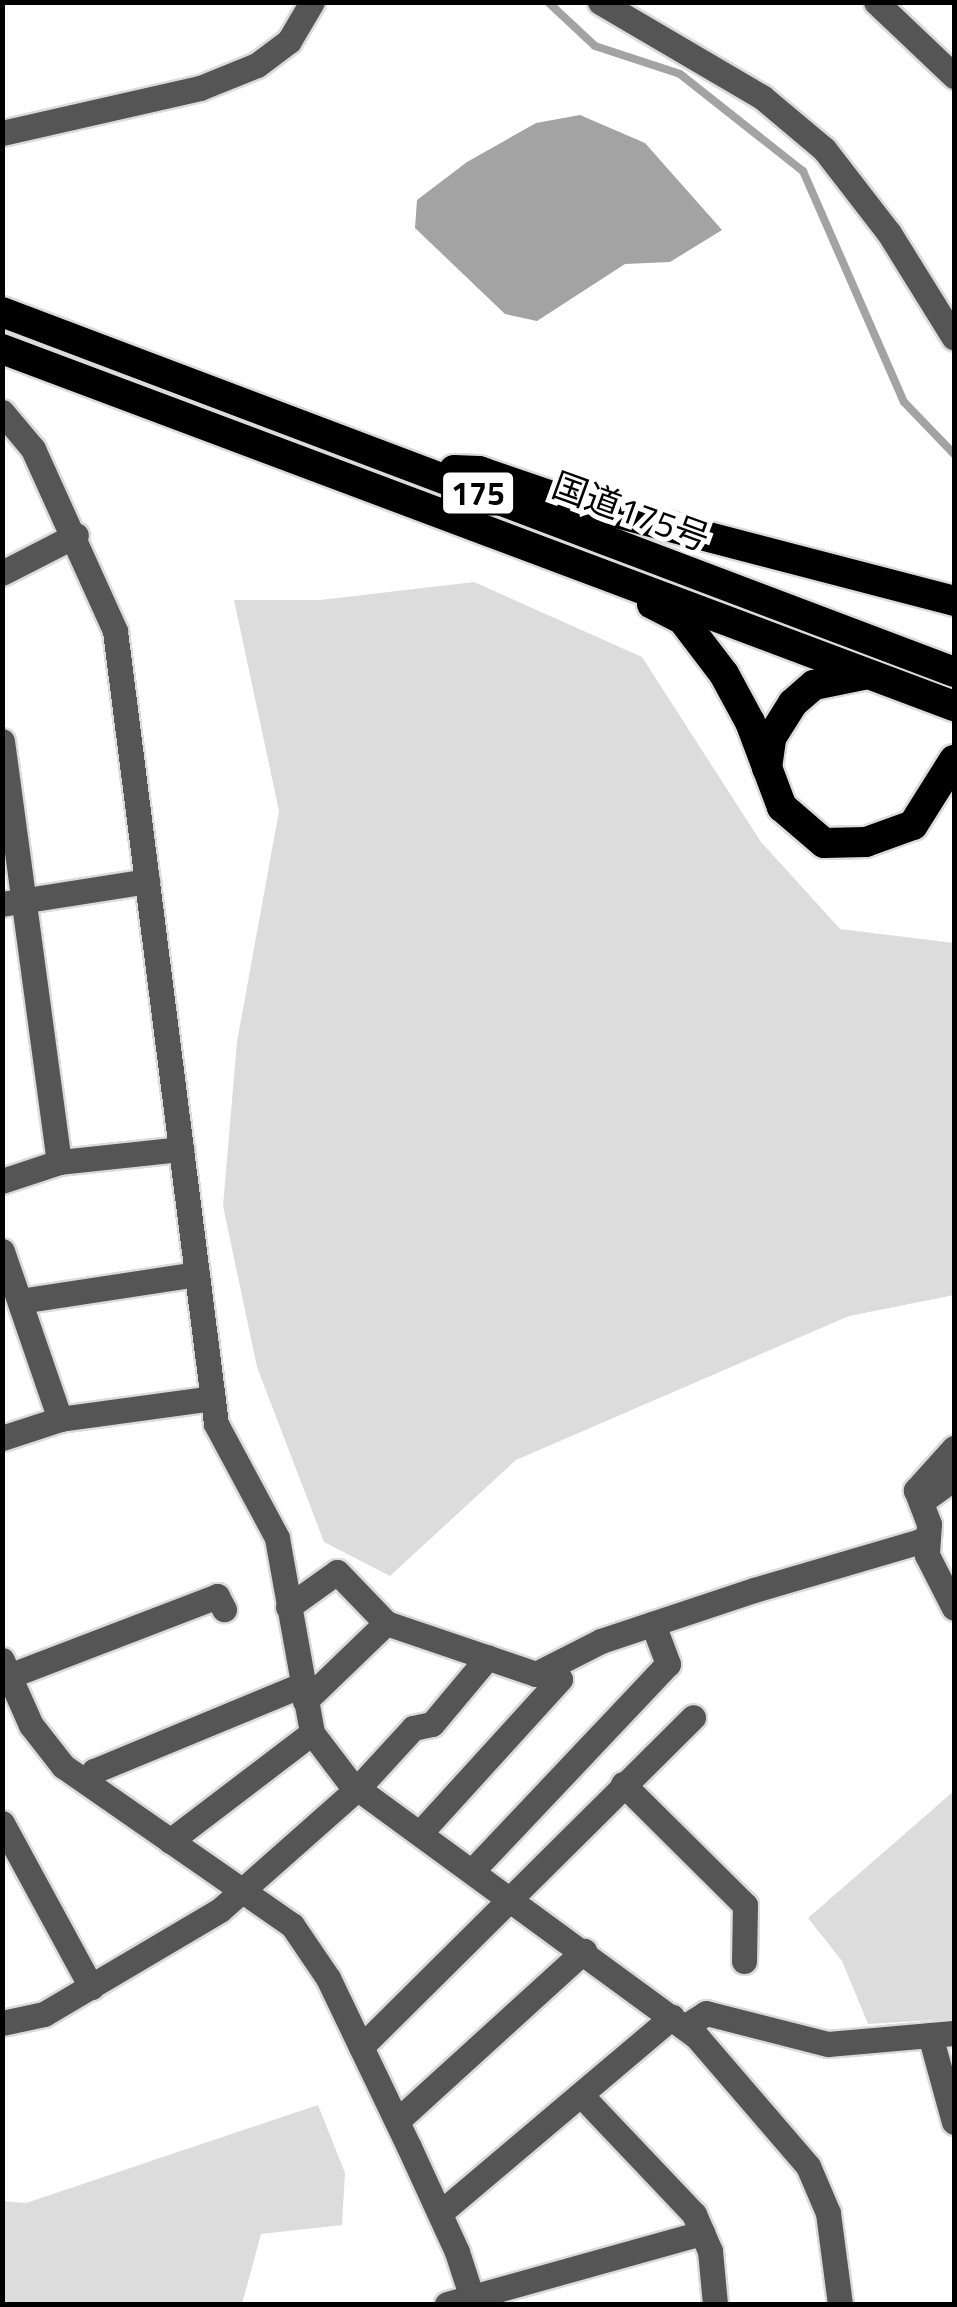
<!DOCTYPE html>
<meta charset="utf-8">
<style>
body{margin:0}
#map{position:relative;width:957px;height:2307px;overflow:hidden;background:#fff;font-family:"Titillium Web","Noto Sans JP",sans-serif}
div>[style]{position:absolute}
.green>*{inset:0;background:#dcdcdc}
.water>*{inset:0;background:#a3a3a3}
.stream>*{height:8px;margin:-4px;padding:0 4px;transform-origin:4px;border-radius:4px;background:#a3a3a3}
.roads{filter:drop-shadow(2px 0 #dbdbdb) drop-shadow(-2px 0 #dbdbdb) drop-shadow(0 2px #dbdbdb) drop-shadow(0 -2px #dbdbdb)}
.minor>*{height:25px;margin:-12.5px;padding:0 12.5px;transform-origin:12.5px;border-radius:12.5px;background:#555}
.highway>*{height:30px;margin:-15px;padding:0 15px;transform-origin:15px;border-radius:15px;background:#000}
span{translate:-50% -50%;white-space:nowrap;text-align:center;line-height:1.15;-webkit-text-stroke:10px #fff;paint-order:stroke}
.shield-label span{padding:2px 8px;background:#fff;border:2px solid;border-radius:8px;-webkit-text-stroke-width:0}
.shield-label{font-size:32px;color:#000;font-weight:700}
.street-label{font-size:35px;color:#000}
.frame{position:absolute;inset:0;border:5px solid #000;pointer-events:none}
</style>
<div id="map">
<div class="green">
<i style="clip-path:polygon(474px 582px,642px 657px,761px 842px,840px 929px,954px 943px,954px 1295px,849px 1316px,516px 1460px,390px 1576px,324px 1542px,257px 1367px,223px 1206px,237px 1042px,279px 811px,234px 600px,320px 600px)"></i>
<i style="clip-path:polygon(954px 1791px,954px 2019px,868px 2024px,842px 1961px,808px 1918px)"></i>
<i style="clip-path:polygon(318px 2105px,345px 2173px,342px 2225px,261px 2234px,242px 2304px,3px 2304px,3px 2201px,26px 2203px)"></i>
</div>
<div class="water">
<i style="clip-path:polygon(580px 115px,645px 143px,722px 230px,670px 262px,625px 264px,537px 321px,505px 314px,415px 228px,417px 200px,467px 162px,536px 123px)"></i>
</div>
<div class="stream">
<i style="left:548px;top:2px;width:64px;rotate:43.1deg"></i>
<i style="left:595px;top:46px;width:89px;rotate:18.2deg"></i>
<i style="left:680px;top:74px;width:157px;rotate:38.3deg"></i>
<i style="left:803px;top:171px;width:252px;rotate:66.4deg"></i>
<i style="left:904px;top:402px;width:72px;rotate:46.1deg"></i>
</div>
<div class="roads">
<div class="minor">
<i style="left:600px;top:2px;width:188px;rotate:30.4deg"></i>
<i style="left:762px;top:97px;width:81px;rotate:40deg"></i>
<i style="left:824px;top:149px;width:106px;rotate:52.3deg"></i>
<i style="left:889px;top:233px;width:123px;rotate:58.2deg"></i>
<i style="left:876px;top:2px;width:108px;rotate:43.5deg"></i>
<i style="left:2px;top:133px;width:203px;rotate:-12.8deg"></i>
<i style="left:200px;top:88px;width:61px;rotate:-22deg"></i>
<i style="left:257px;top:65px;width:40px;rotate:-37deg"></i>
<i style="left:289px;top:41px;width:45px;rotate:-59.5deg"></i>
<i style="left:2px;top:412px;width:48px;rotate:50deg"></i>
<i style="left:33px;top:449px;width:200px;rotate:65.7deg"></i>
<i style="left:115px;top:631px;width:799px;rotate:82.74deg"></i>
<i style="left:216px;top:1424px;width:129px;rotate:61.8deg"></i>
<i style="left:277px;top:1538px;width:198px;rotate:79.8deg"></i>
<i style="left:312px;top:1733px;width:63px;rotate:52.8deg"></i>
<i style="left:350px;top:1783px;width:430px;rotate:36.2deg"></i>
<i style="left:697px;top:2037px;width:170px;rotate:49.3deg"></i>
<i style="left:808px;top:2166px;width:51px;rotate:66.9deg"></i>
<i style="left:828px;top:2213px;width:92px;rotate:82.5deg"></i>
<i style="left:2px;top:573px;width:83px;rotate:-27.2deg"></i>
<i style="left:2px;top:741px;width:425px;rotate:82.3deg"></i>
<i style="left:2px;top:904px;width:147px;rotate:-9deg"></i>
<i style="left:2px;top:1181px;width:60px;rotate:-18.4deg"></i>
<i style="left:59px;top:1162px;width:123px;rotate:-6.1deg"></i>
<i style="left:2px;top:1251px;width:178px;rotate:71deg"></i>
<i style="left:20px;top:1301px;width:179px;rotate:-8.7deg"></i>
<i style="left:2px;top:1438px;width:61px;rotate:-18.1deg"></i>
<i style="left:60px;top:1419px;width:154px;rotate:-7.8deg"></i>
<i style="left:954px;top:1448px;width:57px;rotate:132.1deg"></i>
<i style="left:916px;top:1490px;width:36px;rotate:69deg"></i>
<i style="left:929px;top:1524px;width:31px;rotate:94deg"></i>
<i style="left:927px;top:1555px;width:59px;rotate:63deg"></i>
<i style="left:921px;top:1502px;width:41px;rotate:-36deg"></i>
<i style="left:288px;top:1607px;width:60px;rotate:-35.5deg"></i>
<i style="left:337px;top:1572px;width:71px;rotate:46.1deg"></i>
<i style="left:386px;top:1623px;width:158px;rotate:18.8deg"></i>
<i style="left:536px;top:1674px;width:73px;rotate:-26.9deg"></i>
<i style="left:601px;top:1641px;width:161px;rotate:-18.4deg"></i>
<i style="left:754px;top:1590px;width:173px;rotate:-16.4deg"></i>
<i style="left:920px;top:1541px;width:6px;rotate:39deg"></i>
<i style="left:2px;top:1660px;width:71px;rotate:66deg"></i>
<i style="left:31px;top:1725px;width:52px;rotate:52deg"></i>
<i style="left:63px;top:1766px;width:279px;rotate:34.8deg"></i>
<i style="left:292px;top:1925px;width:64px;rotate:55.8deg"></i>
<i style="left:328px;top:1978px;width:187px;rotate:64.4deg"></i>
<i style="left:409px;top:2147px;width:115px;rotate:65.4deg"></i>
<i style="left:457px;top:2252px;width:55px;rotate:71.9deg"></i>
<i style="left:9px;top:1676px;width:223px;rotate:-21deg"></i>
<i style="left:217px;top:1596px;width:15px;rotate:62deg"></i>
<i style="left:305px;top:1701px;width:112px;rotate:-43.9deg"></i>
<i style="left:87px;top:1782px;width:13px;rotate:-58deg"></i>
<i style="left:94px;top:1771px;width:225px;rotate:-22.5deg"></i>
<i style="left:623px;top:1784px;width:172px;rotate:44.8deg"></i>
<i style="left:745px;top:1905px;width:56px;rotate:91deg"></i>
<i style="left:2px;top:1823px;width:187px;rotate:61.5deg"></i>
<i style="left:420px;top:1833px;width:208px;rotate:-47.7deg"></i>
<i style="left:560px;top:1679px;width:15px;rotate:-122deg"></i>
<i style="left:170px;top:1841px;width:178px;rotate:-37.3deg"></i>
<i style="left:472px;top:1871px;width:285px;rotate:-46.6deg"></i>
<i style="left:668px;top:1664px;width:43px;rotate:-110.6deg"></i>
<i style="left:2px;top:2023px;width:43px;rotate:-12.1deg"></i>
<i style="left:44px;top:2014px;width:204px;rotate:-30.6deg"></i>
<i style="left:220px;top:1910px;width:183px;rotate:-41.5deg"></i>
<i style="left:357px;top:1789px;width:83px;rotate:-47.4deg"></i>
<i style="left:413px;top:1728px;width:19px;rotate:-12deg"></i>
<i style="left:432px;top:1724px;width:87px;rotate:-50.1deg"></i>
<i style="left:684px;top:2027px;width:26px;rotate:-32deg"></i>
<i style="left:706px;top:2013px;width:126px;rotate:14.3deg"></i>
<i style="left:828px;top:2044px;width:126px;rotate:-5deg"></i>
<i style="left:930px;top:2035px;width:90px;rotate:74.6deg"></i>
<i style="left:361px;top:2047px;width:468px;rotate:-44.8deg"></i>
<i style="left:582px;top:2096px;width:163px;rotate:46.5deg"></i>
<i style="left:694px;top:2214px;width:40px;rotate:66.6deg"></i>
<i style="left:710px;top:2251px;width:53px;rotate:84.6deg"></i>
<i style="left:397px;top:2121px;width:253px;rotate:-42.3deg"></i>
<i style="left:440px;top:2213px;width:304px;rotate:-40.2deg"></i>
<i style="left:447px;top:2304px;width:265px;rotate:-15.6deg"></i>
</div>
<div class="highway">
<i style="left:2px;top:312px;width:1018px;rotate:20.71deg"></i>
<i style="left:2px;top:349px;width:1017px;rotate:20.56deg"></i>
<i style="left:454px;top:470px;width:25px;rotate:2deg"></i>
<i style="left:479px;top:471px;width:80px;rotate:18.9deg"></i>
<i style="left:555px;top:497px;width:412px;rotate:14.6deg"></i>
<i style="left:652px;top:604px;width:34px;rotate:27deg"></i>
<i style="left:682px;top:619px;width:69px;rotate:52.6deg"></i>
<i style="left:724px;top:674px;width:55px;rotate:61.6deg"></i>
<i style="left:750px;top:722px;width:91px;rotate:69.4deg"></i>
<i style="left:782px;top:807px;width:55px;rotate:40.6deg"></i>
<i style="left:824px;top:843px;width:42px;rotate:-1.4deg"></i>
<i style="left:866px;top:842px;width:50px;rotate:-19.9deg"></i>
<i style="left:913px;top:825px;width:77px;rotate:-57.8deg"></i>
<i style="left:767px;top:768px;width:30px;rotate:-82deg"></i>
<i style="left:771px;top:738px;width:41px;rotate:-57.8deg"></i>
<i style="left:793px;top:703px;width:28px;rotate:-41deg"></i>
<i style="left:814px;top:685px;width:55px;rotate:-11.5deg"></i>
</div>
</div>
<div class="shield-label">
<span style="left:478px;top:493px">175</span>
</div>
<div class="street-label">
<span style="left:631px;top:511px;rotate:20deg">国道175号</span>
</div>
<div class="frame"></div>
</div>
